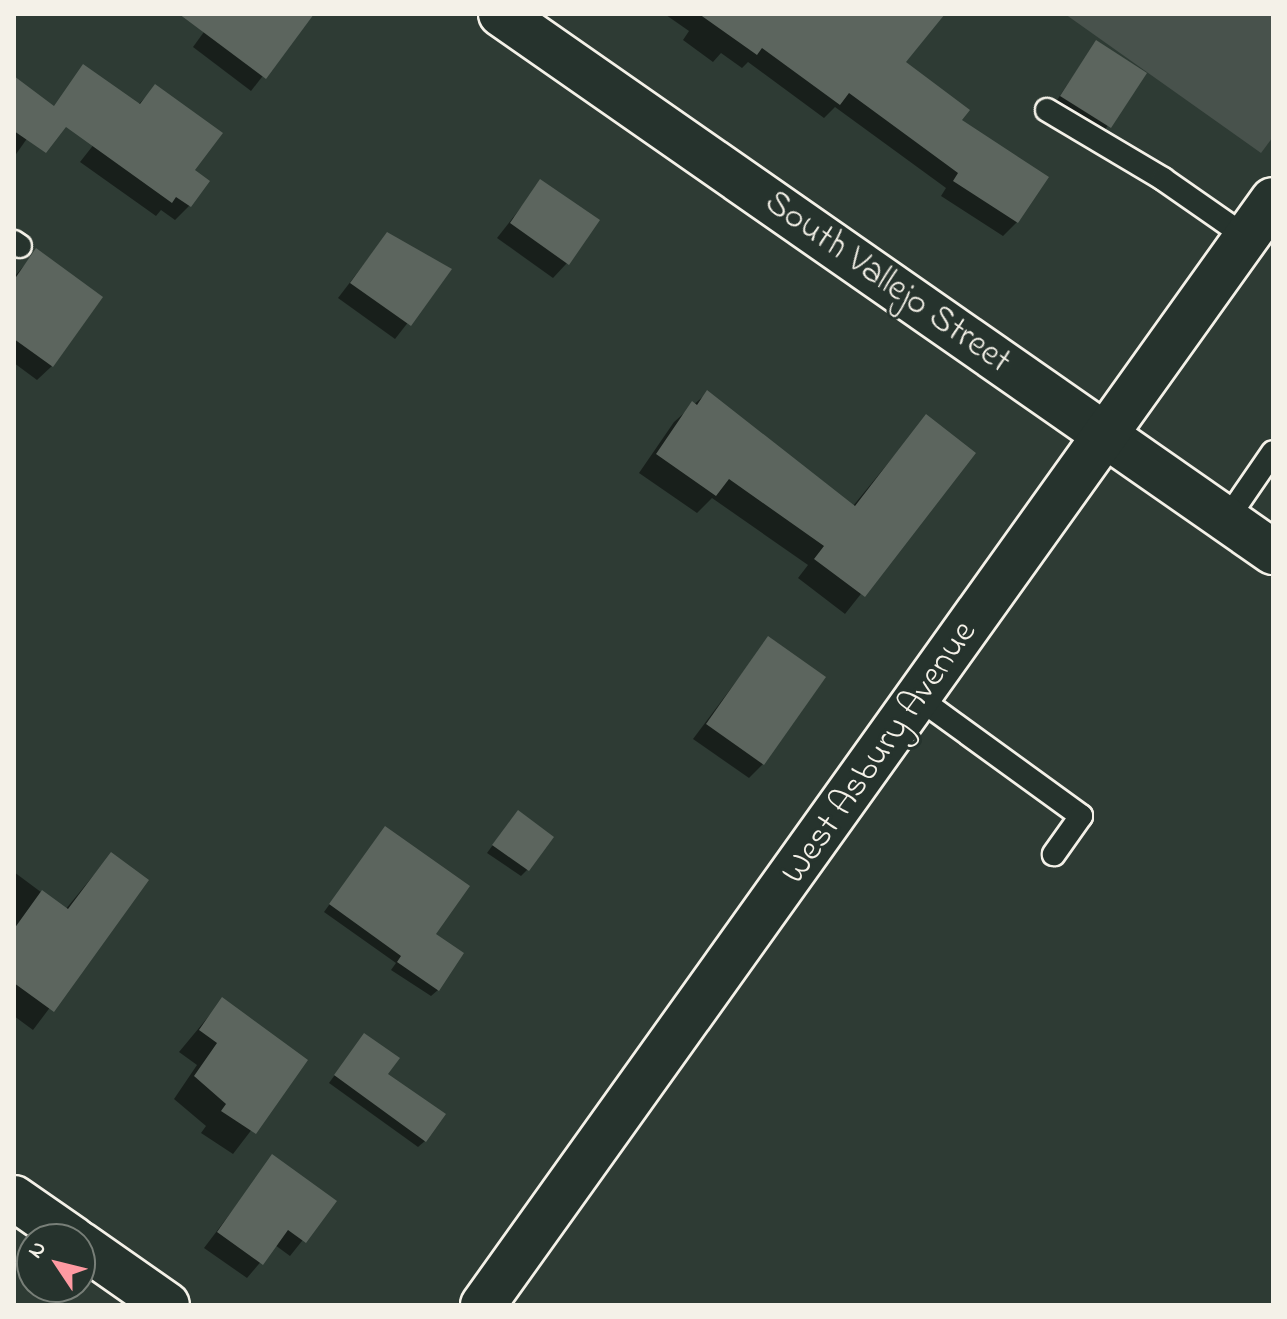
<!DOCTYPE html>
<style>
body{margin:0}
#map{position:relative;width:1287px;height:1319px;overflow:hidden;background:#2e3b34;font-family:"Indie Flower",sans-serif}
div>[style]{position:absolute}
.green>*{inset:0;background:#48524c}
.shadow>*{inset:0;background:#0007}
.building>*{inset:0;background:#5c655e}
.roads{filter:drop-shadow(2px 0 #f4f1e8) drop-shadow(-2px 0 #f4f1e8) drop-shadow(0 2px #f4f1e8) drop-shadow(0 -2px #f4f1e8)}
.lane>*{height:22px;margin:-11px;padding:0 11px;transform-origin:11px;border-radius:11px;background:#26332d}
.street>*{height:44px;margin:-22px;padding:0 22px;transform-origin:22px;border-radius:22px;background:#26332d}
span{translate:-50% -50%;white-space:nowrap;text-align:center;line-height:1.15;-webkit-text-stroke:6px #26332d;paint-order:stroke}
.street-label{font-size:36px;color:#f4f1e8}
.frame{position:absolute;inset:0;border:16px solid #f4f1e8;pointer-events:none}
.north{position:absolute;left:16px;top:1223px;width:80px;height:80px;box-sizing:border-box;background:#26332d;border:2px solid #787f78;border-radius:50%;rotate:305deg;font-size:22px;font-weight:700;line-height:32px;text-align:center;color:#f4f1e8}
.north::after{content:'';display:block;margin:auto;width:28px;height:36px;background:#ff9aa2;clip-path:polygon(50% 0,100% 100%,50% 72%,0 100%)}
</style>
<div id="map">
<div class="green">
<i style="clip-path:polygon(1065px 14px,1273px 14px,1273px 137px,1261px 153px)"></i>
</div>
<div class="shadow">
<i style="clip-path:polygon(217px 14px,311px 14px,251px 91px,193px 47px)"></i>
<i style="clip-path:polygon(933px 14px,903px 62px,960px 120px,1017px 222px,1003px 236px,941px 196px,946px 188px,835px 107px,824px 118px,748px 62px,742px 68px,721px 53px,713px 62px,683px 40px,689px 31px,666px 15px)"></i>
<i style="clip-path:polygon(1096px 42px,1144px 74px,1102px 134px,1055px 103px)"></i>
<i style="clip-path:polygon(14px 79px,50px 106px,14px 157px)"></i>
<i style="clip-path:polygon(155px 87px,192px 171px,189px 206px,175px 220px,161px 210px,156px 216px,80px 162px,117px 115px,138px 105px)"></i>
<i style="clip-path:polygon(541px 182px,567px 263px,553px 278px,497px 238px)"></i>
<i style="clip-path:polygon(387px 234px,449px 270px,395px 339px,338px 298px)"></i>
<i style="clip-path:polygon(37px 251px,52px 366px,37px 380px,14px 363px,14px 277px)"></i>
<i style="clip-path:polygon(707px 393px,853px 506px,926px 417px,973px 453px,845px 614px,798px 578px,808px 565px,712px 498px,697px 513px,639px 473px,674px 422px)"></i>
<i style="clip-path:polygon(768px 639px,763px 764px,749px 778px,693px 739px)"></i>
<i style="clip-path:polygon(511px 820px,527px 870px,521px 876px,487px 853px)"></i>
<i style="clip-path:polygon(379px 835px,433px 935px,438px 990px,431px 996px,391px 970px,396px 963px,324px 912px)"></i>
<i style="clip-path:polygon(111px 854px,146px 880px,33px 1030px,14px 1016px,14px 872px,65px 910px)"></i>
<i style="clip-path:polygon(223px 999px,305px 1060px,233px 1154px,201px 1133px,206px 1126px,174px 1099px,197px 1065px,179px 1052px)"></i>
<i style="clip-path:polygon(358px 1043px,385px 1074px,425px 1141px,418px 1147px,329px 1083px)"></i>
<i style="clip-path:polygon(273px 1157px,334px 1201px,290px 1256px,275px 1245px,247px 1278px,204px 1248px)"></i>
</div>
<div class="building">
<i style="clip-path:polygon(179px 14px,314px 14px,266px 79px)"></i>
<i style="clip-path:polygon(699px 14px,945px 14px,906px 62px,970px 110px,962px 120px,1049px 177px,1018px 223px,953px 181px,958px 173px,849px 93px,840px 105px,762px 48px,757px 55px)"></i>
<i style="clip-path:polygon(1096px 40px,1147px 73px,1111px 128px,1060px 96px)"></i>
<i style="clip-path:polygon(83px 64px,140px 104px,155px 84px,223px 133px,195px 170px,210px 181px,191px 207px,176px 197px,172px 203px,66px 127px,46px 153px,14px 131px,14px 76px,54px 106px)"></i>
<i style="clip-path:polygon(540px 179px,600px 220px,569px 265px,510px 223px)"></i>
<i style="clip-path:polygon(387px 232px,452px 269px,411px 326px,350px 283px)"></i>
<i style="clip-path:polygon(36px 248px,103px 297px,53px 367px,14px 339px,14px 280px)"></i>
<i style="clip-path:polygon(707px 390px,855px 506px,926px 414px,976px 453px,865px 597px,814px 559px,824px 546px,729px 479px,716px 496px,656px 454px,692px 401px,697px 405px)"></i>
<i style="clip-path:polygon(768px 636px,826px 677px,764px 765px,706px 724px)"></i>
<i style="clip-path:polygon(518px 810px,554px 837px,529px 871px,492px 845px)"></i>
<i style="clip-path:polygon(385px 826px,470px 886px,436px 934px,464px 953px,439px 991px,397px 962px,401px 956px,329px 904px)"></i>
<i style="clip-path:polygon(111px 852px,149px 880px,54px 1012px,14px 983px,14px 929px,42px 890px,68px 909px)"></i>
<i style="clip-path:polygon(222px 997px,308px 1060px,256px 1134px,221px 1111px,226px 1104px,194px 1076px,217px 1043px,199px 1030px)"></i>
<i style="clip-path:polygon(364px 1033px,400px 1058px,388px 1074px,446px 1114px,426px 1142px,334px 1075px)"></i>
<i style="clip-path:polygon(272px 1154px,337px 1201px,306px 1243px,288px 1230px,263px 1265px,217px 1232px)"></i>
</div>
<div class="roads">
<div class="lane">
<i style="left:1047px;top:110px;width:135px;rotate:30.7deg"></i>
<i style="left:1163px;top:179px;width:101px;rotate:34.9deg"></i>
<i style="left:14px;top:242px;width:7px;rotate:34deg"></i>
<i style="left:1227px;top:519px;width:81px;rotate:-55.5deg"></i>
<i style="left:920px;top:699px;width:199px;rotate:36deg"></i>
<i style="left:1081px;top:816px;width:47px;rotate:125.4deg"></i>
</div>
<div class="street">
<i style="left:501px;top:14px;width:941px;rotate:34.87deg"></i>
<i style="left:14px;top:1198px;width:72px;rotate:34.8deg"></i>
<i style="left:80px;top:1244px;width:106px;rotate:35deg"></i>
<i style="left:483px;top:1305px;width:1358px;rotate:-54.44deg"></i>
</div>
</div>
<div class="street-label">
<span style="left:887px;top:283px;rotate:35deg">South Vallejo Street</span>
<span style="left:880px;top:753px;rotate:-55deg">West Asbury Avenue</span>
</div>
<div class="frame"></div>
<div class="north">N</div>
</div>
